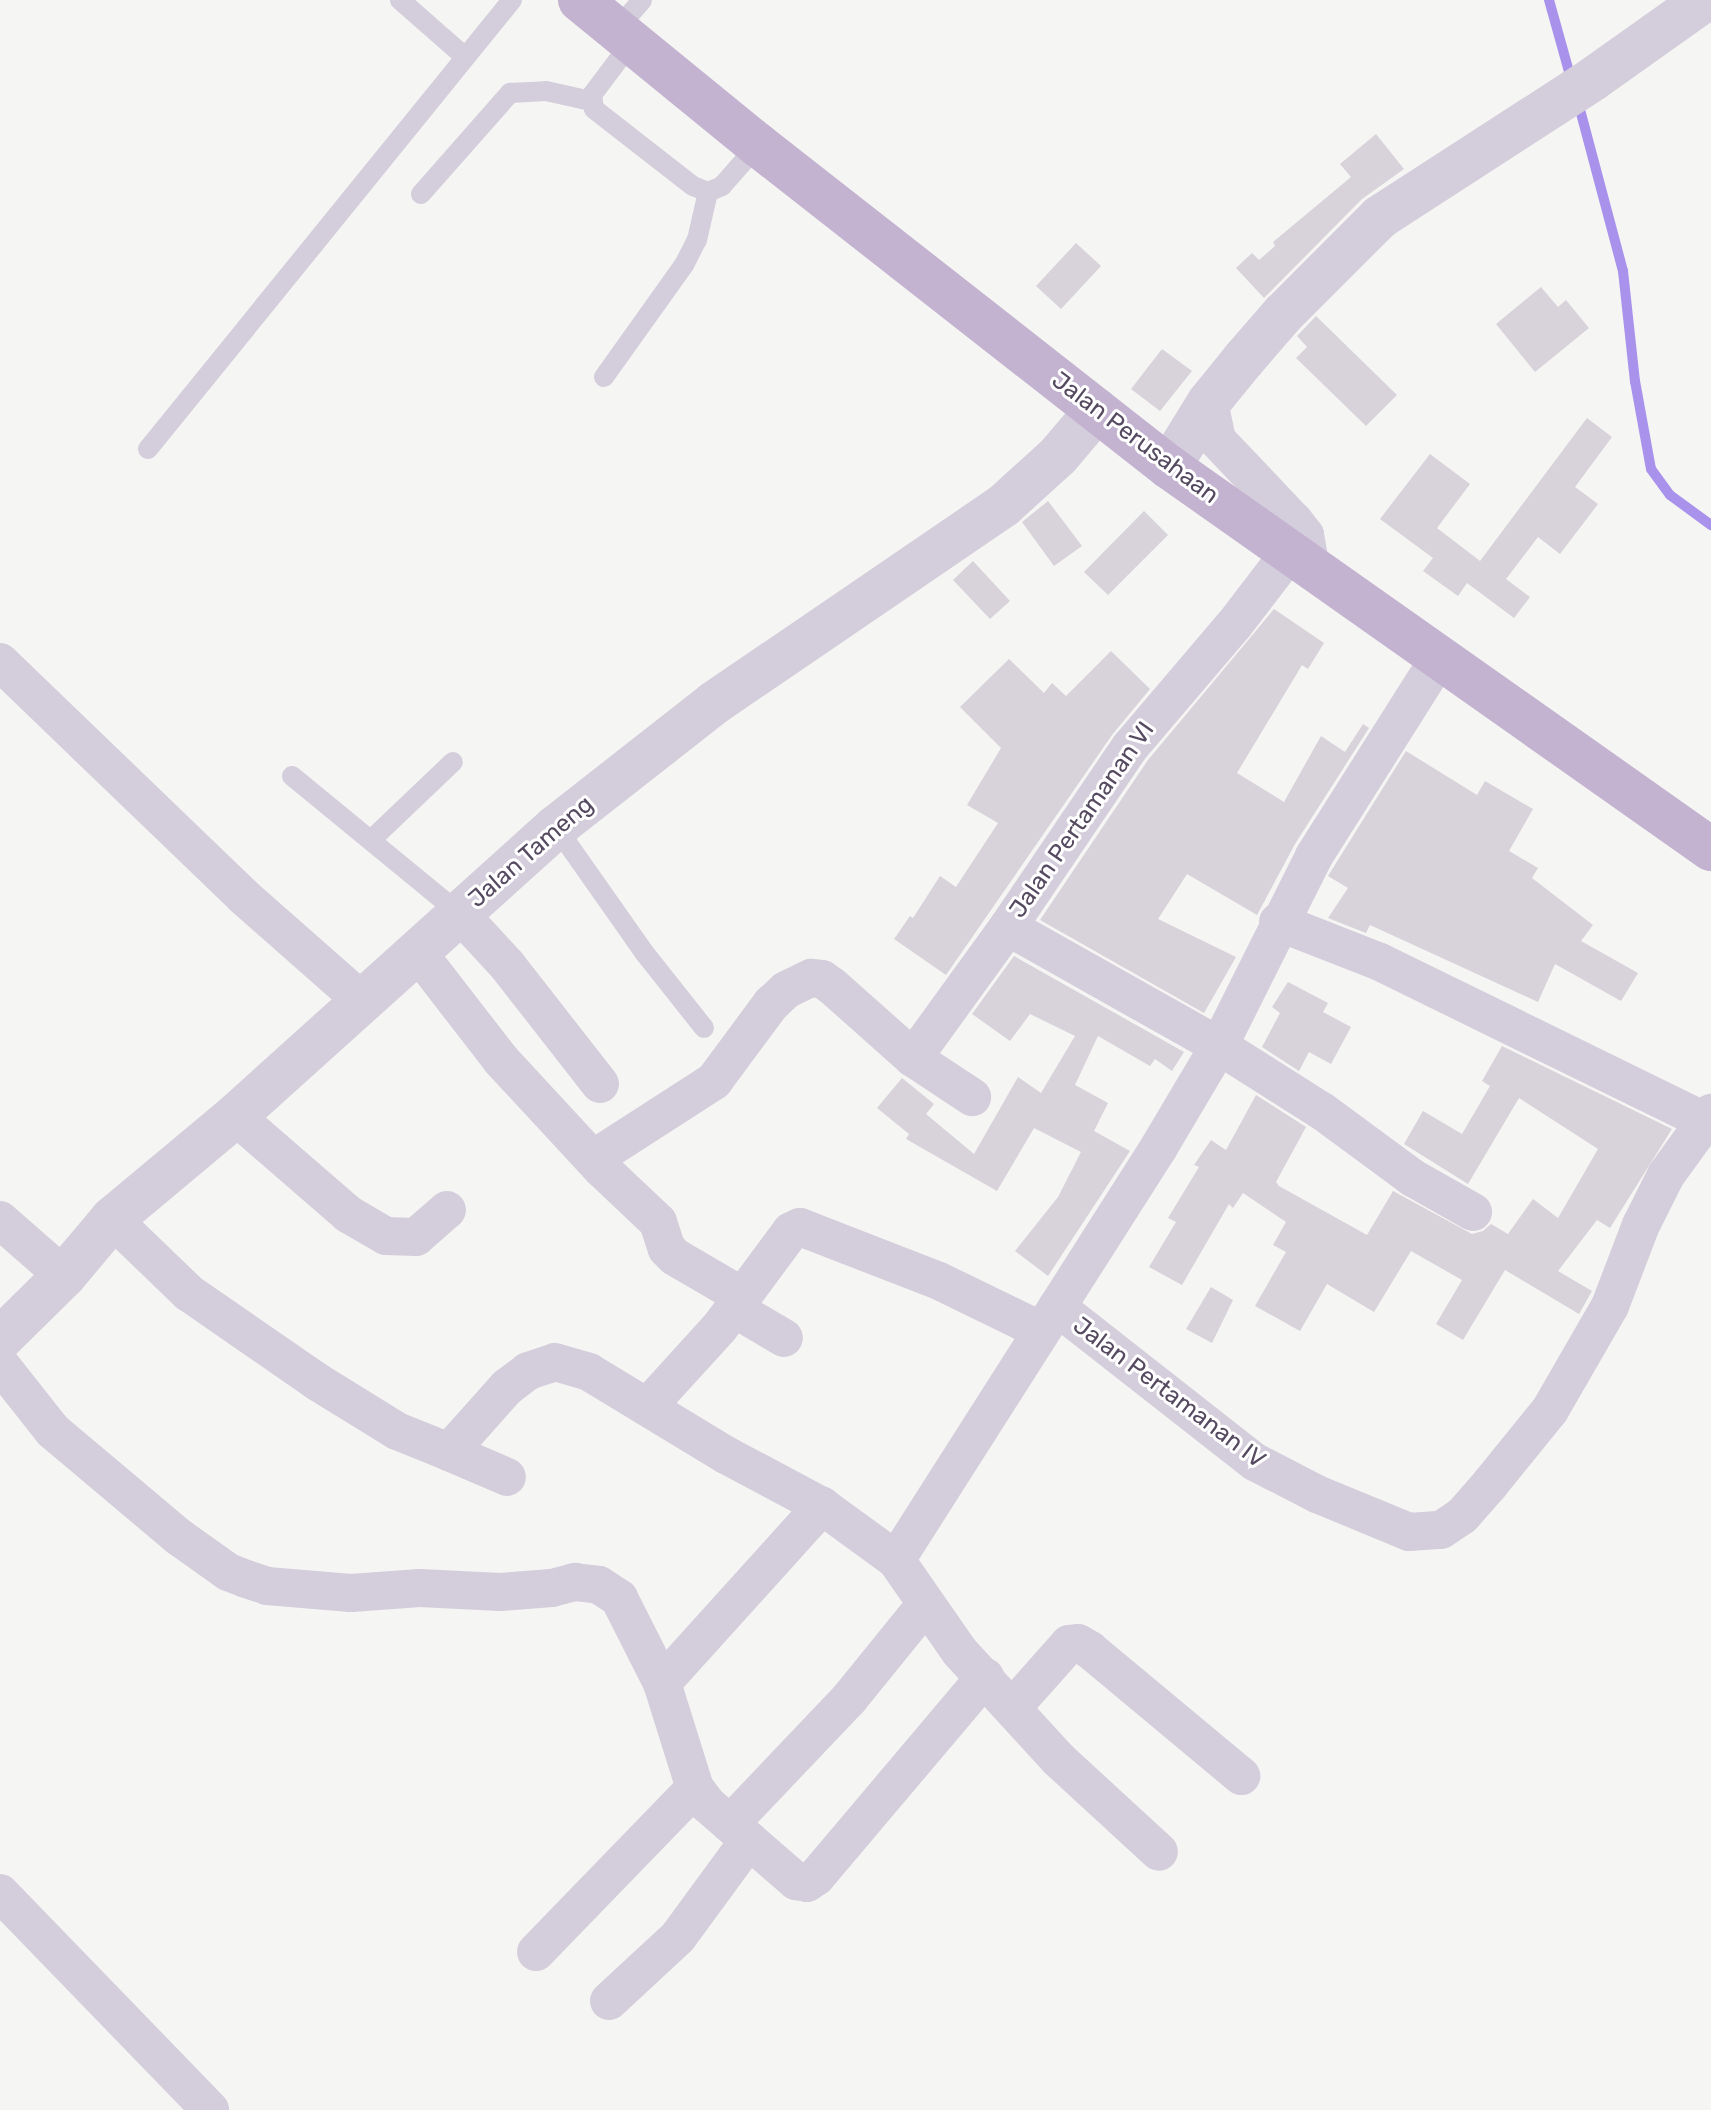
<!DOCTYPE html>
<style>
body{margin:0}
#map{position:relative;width:1711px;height:2110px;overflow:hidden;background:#f5f5f3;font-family:Rubik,sans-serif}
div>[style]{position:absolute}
.stream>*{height:10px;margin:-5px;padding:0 5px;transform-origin:5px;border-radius:5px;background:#a892ec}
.building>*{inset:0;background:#d8d2da}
.service>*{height:20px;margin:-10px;padding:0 10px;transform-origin:10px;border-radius:10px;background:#d4cddb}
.minor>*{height:38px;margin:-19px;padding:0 19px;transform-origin:19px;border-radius:19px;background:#d4cddb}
.tertiary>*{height:44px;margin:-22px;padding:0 22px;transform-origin:22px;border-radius:22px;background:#d4cddb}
.primary>*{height:44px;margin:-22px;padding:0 22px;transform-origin:22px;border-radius:22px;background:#c3b3d0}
span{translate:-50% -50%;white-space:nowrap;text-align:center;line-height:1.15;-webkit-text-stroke:6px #fff;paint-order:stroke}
.street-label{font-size:24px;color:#554a60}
</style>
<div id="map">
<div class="stream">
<i style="left:1549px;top:0;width:82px;rotate:74.4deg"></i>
<i style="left:1578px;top:102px;width:175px;rotate:75.1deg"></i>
<i style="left:1623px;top:271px;width:111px;rotate:83.8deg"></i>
<i style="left:1635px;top:381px;width:89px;rotate:79.7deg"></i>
<i style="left:1651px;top:469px;width:32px;rotate:54deg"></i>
<i style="left:1670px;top:495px;width:51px;rotate:36.2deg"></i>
</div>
<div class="building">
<i style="clip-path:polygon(1376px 134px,1404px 169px,1362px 199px,1264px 298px,1236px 268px,1252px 253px,1259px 260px,1275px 246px,1273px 242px,1351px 177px,1340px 164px)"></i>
<i style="clip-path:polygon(1076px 243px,1101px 266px,1061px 309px,1036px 286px)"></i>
<i style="clip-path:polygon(1541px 287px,1558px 307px,1566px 300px,1589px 328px,1535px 372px,1496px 324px)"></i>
<i style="clip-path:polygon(1316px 316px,1397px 395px,1366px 426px,1296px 358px,1307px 347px,1297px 336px)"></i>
<i style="clip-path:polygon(1162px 349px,1192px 371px,1160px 411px,1131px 389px)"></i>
<i style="clip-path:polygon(1587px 418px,1612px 437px,1575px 487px,1598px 504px,1560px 554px,1538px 537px,1506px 579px,1530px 597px,1514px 618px,1467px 583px,1458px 596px,1423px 571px,1433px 558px,1380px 519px,1430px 454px,1470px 484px,1437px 528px,1480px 561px)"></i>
<i style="clip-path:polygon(1048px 501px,1082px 546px,1054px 566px,1022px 522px)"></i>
<i style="clip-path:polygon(1144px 511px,1168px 535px,1108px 595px,1084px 572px)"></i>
<i style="clip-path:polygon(973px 561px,1010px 601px,990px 619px,953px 580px)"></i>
<i style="clip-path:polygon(1274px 609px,1324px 643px,1308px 669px,1302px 665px,1237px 773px,1284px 802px,1321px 736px,1345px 752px,1363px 724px,1369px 728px,1295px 844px,1257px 915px,1187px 874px,1158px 919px,1236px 957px,1204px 1013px,1040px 920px,1148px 760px)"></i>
<i style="clip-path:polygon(1111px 651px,1150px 689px,1112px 735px,946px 975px,894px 939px,910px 916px,913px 918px,940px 876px,956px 887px,998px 823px,967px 805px,1001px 748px,960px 707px,1009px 659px,1044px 693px,1052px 683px,1066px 696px)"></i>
<i style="clip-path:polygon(1406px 751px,1477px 795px,1485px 781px,1533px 809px,1509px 851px,1538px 868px,1532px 878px,1593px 925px,1581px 941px,1638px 973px,1621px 1001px,1555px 964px,1538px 1002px,1370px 925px,1366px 933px,1328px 918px,1348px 888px,1328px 876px)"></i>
<i style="clip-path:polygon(1014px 956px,1184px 1052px,1172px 1071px,1155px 1059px,1150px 1066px,1098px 1036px,1075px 1085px,1108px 1103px,1094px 1131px,1130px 1151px,1048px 1276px,1015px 1251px,1058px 1197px,1081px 1152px,1034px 1128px,997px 1191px,906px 1139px,909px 1134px,877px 1108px,902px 1078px,934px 1104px,926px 1114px,974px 1154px,1018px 1077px,1041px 1093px,1075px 1036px,1030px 1014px,1010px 1041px,972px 1014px)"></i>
<i style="clip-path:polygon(1288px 982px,1328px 1003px,1323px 1012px,1351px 1027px,1331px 1064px,1309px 1052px,1299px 1071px,1262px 1047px,1280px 1013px,1272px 1007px)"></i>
<i style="clip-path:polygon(1502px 1046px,1672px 1129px,1610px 1228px,1597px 1220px,1558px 1271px,1592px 1291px,1579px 1314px,1505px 1270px,1463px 1340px,1436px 1324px,1462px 1280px,1411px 1251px,1374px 1312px,1327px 1284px,1300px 1331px,1255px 1306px,1286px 1252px,1273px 1245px,1286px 1222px,1243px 1193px,1233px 1208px,1229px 1204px,1182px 1285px,1149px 1267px,1176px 1222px,1168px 1218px,1199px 1167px,1194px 1165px,1211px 1140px,1226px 1150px,1256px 1095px,1306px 1127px,1276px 1182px,1279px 1186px,1367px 1235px,1393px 1191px,1472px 1234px,1483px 1231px,1491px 1224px,1508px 1234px,1533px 1199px,1558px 1218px,1598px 1149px,1519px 1098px,1468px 1184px,1404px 1144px,1423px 1111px,1462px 1134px,1490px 1086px,1482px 1081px)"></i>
<i style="clip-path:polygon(1211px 1287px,1233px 1300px,1212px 1343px,1186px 1329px)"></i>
</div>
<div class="service">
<i style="left:400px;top:0;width:85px;rotate:41.2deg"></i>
<i style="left:617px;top:29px;width:38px;rotate:-49deg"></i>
<i style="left:631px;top:43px;width:65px;rotate:126.9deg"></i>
<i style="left:592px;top:95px;width:14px;rotate:82deg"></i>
<i style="left:594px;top:109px;width:125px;rotate:37.9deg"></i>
<i style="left:693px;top:186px;width:16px;rotate:22deg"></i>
<i style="left:708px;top:192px;width:15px;rotate:-23deg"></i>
<i style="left:722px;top:186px;width:55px;rotate:-48.7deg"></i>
<i style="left:421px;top:194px;width:135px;rotate:-48.6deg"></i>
<i style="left:510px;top:93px;width:36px;rotate:-3deg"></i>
<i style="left:546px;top:91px;width:46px;rotate:12.5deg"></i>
<i style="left:604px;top:377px;width:138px;rotate:-54.5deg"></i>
<i style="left:684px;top:265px;width:28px;rotate:-63deg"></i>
<i style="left:697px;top:240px;width:49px;rotate:-77.1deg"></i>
<i style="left:148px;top:449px;width:578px;rotate:-50.97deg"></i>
<i style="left:292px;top:776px;width:216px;rotate:39.4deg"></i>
<i style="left:556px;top:827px;width:151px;rotate:54.9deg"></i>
<i style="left:643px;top:951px;width:98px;rotate:51.6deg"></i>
<i style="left:371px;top:840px;width:113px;rotate:-43.6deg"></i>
</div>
<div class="minor">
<i style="left:1209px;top:402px;width:39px;rotate:78deg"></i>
<i style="left:1217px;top:440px;width:112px;rotate:46.5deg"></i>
<i style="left:1294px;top:521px;width:18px;rotate:52deg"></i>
<i style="left:1305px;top:535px;width:34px;rotate:80deg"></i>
<i style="left:0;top:662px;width:337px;rotate:43.9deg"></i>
<i style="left:243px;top:896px;width:157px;rotate:41.4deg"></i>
<i style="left:459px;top:913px;width:71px;rotate:47.3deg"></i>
<i style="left:507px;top:965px;width:151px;rotate:52deg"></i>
<i style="left:1278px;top:922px;width:110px;rotate:21.4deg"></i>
<i style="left:1380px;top:962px;width:362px;rotate:26.1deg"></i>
<i style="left:1008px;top:927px;width:242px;rotate:29.4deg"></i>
<i style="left:1219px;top:1046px;width:122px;rotate:32.3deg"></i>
<i style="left:1322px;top:1111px;width:113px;rotate:36.4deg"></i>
<i style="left:1413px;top:1178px;width:69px;rotate:29.5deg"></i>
<i style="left:416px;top:950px;width:139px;rotate:52.3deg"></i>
<i style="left:501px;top:1060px;width:149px;rotate:47.2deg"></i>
<i style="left:602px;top:1169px;width:77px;rotate:43.4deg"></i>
<i style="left:658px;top:1222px;width:28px;rotate:72deg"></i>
<i style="left:667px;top:1249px;width:11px;rotate:45deg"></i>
<i style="left:675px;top:1257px;width:78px;rotate:30.2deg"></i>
<i style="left:913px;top:1058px;width:162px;rotate:-54.1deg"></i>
<i style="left:1008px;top:927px;width:217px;rotate:-55.9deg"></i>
<i style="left:1130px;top:747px;width:160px;rotate:-49.6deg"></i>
<i style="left:1234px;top:625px;width:92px;rotate:-52.5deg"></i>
<i style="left:235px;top:1116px;width:150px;rotate:40.9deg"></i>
<i style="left:348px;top:1214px;width:44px;rotate:30.1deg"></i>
<i style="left:386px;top:1236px;width:30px;rotate:2deg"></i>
<i style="left:416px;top:1237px;width:41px;rotate:-41.1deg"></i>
<i style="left:593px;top:1159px;width:144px;rotate:-32.8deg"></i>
<i style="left:714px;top:1081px;width:96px;rotate:-53.5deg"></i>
<i style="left:771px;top:1004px;width:21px;rotate:-43deg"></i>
<i style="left:786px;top:990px;width:28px;rotate:-26deg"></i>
<i style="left:811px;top:978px;width:11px;rotate:5deg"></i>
<i style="left:822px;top:979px;width:12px;rotate:35deg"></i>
<i style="left:832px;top:986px;width:108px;rotate:41.6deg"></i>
<i style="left:913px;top:1058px;width:71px;rotate:33.5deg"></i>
<i style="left:112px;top:1219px;width:107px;rotate:43.9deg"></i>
<i style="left:189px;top:1293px;width:155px;rotate:34.7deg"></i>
<i style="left:316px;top:1381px;width:95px;rotate:31.7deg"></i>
<i style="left:397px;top:1431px;width:56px;rotate:22deg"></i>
<i style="left:449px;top:1452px;width:87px;rotate:-48.3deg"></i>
<i style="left:507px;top:1387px;width:26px;rotate:-37deg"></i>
<i style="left:528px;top:1371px;width:28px;rotate:-18deg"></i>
<i style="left:555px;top:1362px;width:35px;rotate:16deg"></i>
<i style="left:589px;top:1372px;width:160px;rotate:31.2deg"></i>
<i style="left:726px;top:1455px;width:109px;rotate:28deg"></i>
<i style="left:822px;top:1506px;width:92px;rotate:36.1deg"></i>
<i style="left:896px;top:1560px;width:490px;rotate:-57.5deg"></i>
<i style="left:1159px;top:1147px;width:117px;rotate:-59.3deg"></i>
<i style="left:1219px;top:1046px;width:212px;rotate:-63.4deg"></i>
<i style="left:1314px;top:856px;width:232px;rotate:-57.7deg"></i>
<i style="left:0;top:1220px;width:85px;rotate:41.2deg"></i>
<i style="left:1057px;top:1307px;width:251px;rotate:38.1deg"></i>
<i style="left:1255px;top:1462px;width:70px;rotate:27.3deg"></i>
<i style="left:1317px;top:1494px;width:100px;rotate:22.4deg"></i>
<i style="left:1409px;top:1532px;width:32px;rotate:-4deg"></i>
<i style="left:1441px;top:1530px;width:25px;rotate:-34deg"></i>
<i style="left:1462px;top:1516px;width:43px;rotate:-48.8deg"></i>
<i style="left:1490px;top:1484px;width:95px;rotate:-51deg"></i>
<i style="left:1550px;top:1410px;width:120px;rotate:-60deg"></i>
<i style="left:1610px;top:1306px;width:87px;rotate:-69.1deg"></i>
<i style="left:1641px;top:1225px;width:56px;rotate:-63.4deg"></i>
<i style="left:1666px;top:1175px;width:77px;rotate:-54deg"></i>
<i style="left:733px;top:1308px;width:59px;rotate:30.5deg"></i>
<i style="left:0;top:1364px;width:85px;rotate:51.7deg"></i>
<i style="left:53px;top:1431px;width:165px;rotate:40.1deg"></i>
<i style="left:179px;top:1537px;width:60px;rotate:35.5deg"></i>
<i style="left:228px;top:1572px;width:19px;rotate:21deg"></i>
<i style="left:246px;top:1579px;width:22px;rotate:18deg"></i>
<i style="left:267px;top:1586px;width:84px;rotate:4.8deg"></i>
<i style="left:351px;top:1593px;width:69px;rotate:-4.1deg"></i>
<i style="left:420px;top:1588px;width:80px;rotate:2.9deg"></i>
<i style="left:500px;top:1592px;width:52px;rotate:-4.4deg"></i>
<i style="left:552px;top:1588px;width:24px;rotate:-15deg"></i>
<i style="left:575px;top:1582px;width:24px;rotate:7deg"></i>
<i style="left:599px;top:1585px;width:24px;rotate:33deg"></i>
<i style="left:619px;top:1598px;width:95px;rotate:63.2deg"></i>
<i style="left:662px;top:1683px;width:110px;rotate:72.6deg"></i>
<i style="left:695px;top:1788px;width:20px;rotate:53deg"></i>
<i style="left:707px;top:1804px;width:118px;rotate:40.9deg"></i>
<i style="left:796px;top:1881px;width:11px;rotate:10deg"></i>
<i style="left:807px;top:1883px;width:11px;rotate:-34deg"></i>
<i style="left:816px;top:1877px;width:262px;rotate:-49.8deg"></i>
<i style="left:649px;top:1405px;width:105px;rotate:-47.7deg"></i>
<i style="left:720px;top:1327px;width:119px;rotate:-53.5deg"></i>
<i style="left:791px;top:1231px;width:10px;rotate:-24deg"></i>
<i style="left:800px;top:1227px;width:149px;rotate:21.2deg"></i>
<i style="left:939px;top:1281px;width:112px;rotate:25.9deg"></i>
<i style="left:449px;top:1452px;width:63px;rotate:23.3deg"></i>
<i style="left:896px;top:1560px;width:112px;rotate:55.2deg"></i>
<i style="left:960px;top:1652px;width:145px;rotate:47.5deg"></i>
<i style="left:1058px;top:1759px;width:137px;rotate:42.6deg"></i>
<i style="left:662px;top:1683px;width:239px;rotate:-47.9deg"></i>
<i style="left:1013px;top:1707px;width:84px;rotate:-48.4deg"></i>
<i style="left:1069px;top:1644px;width:9px;rotate:-6deg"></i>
<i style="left:1078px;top:1643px;width:14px;rotate:30deg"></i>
<i style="left:1090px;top:1650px;width:197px;rotate:39.8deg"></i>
<i style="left:730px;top:1824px;width:173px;rotate:-46.4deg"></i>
<i style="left:849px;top:1699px;width:121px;rotate:-51deg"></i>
<i style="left:0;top:1893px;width:302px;rotate:45.9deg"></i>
<i style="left:536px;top:1952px;width:228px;rotate:-45.9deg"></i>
<i style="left:609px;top:2001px;width:94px;rotate:-42.8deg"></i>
<i style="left:678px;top:1937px;width:120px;rotate:-53.8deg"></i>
</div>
<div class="tertiary">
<i style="left:1169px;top:467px;width:76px;rotate:-58.4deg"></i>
<i style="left:1209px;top:402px;width:55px;rotate:-50.9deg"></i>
<i style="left:1244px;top:359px;width:60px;rotate:-49.1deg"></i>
<i style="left:1283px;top:314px;width:137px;rotate:-45deg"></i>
<i style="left:1380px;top:217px;width:254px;rotate:-32.9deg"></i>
<i style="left:1593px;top:79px;width:136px;rotate:-35.4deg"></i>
<i style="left:0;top:1339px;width:90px;rotate:-44.5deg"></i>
<i style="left:64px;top:1276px;width:75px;rotate:-49.9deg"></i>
<i style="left:112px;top:1219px;width:160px;rotate:-39.9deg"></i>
<i style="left:235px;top:1116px;width:432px;rotate:-42deg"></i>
<i style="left:556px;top:827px;width:201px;rotate:-38.1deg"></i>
<i style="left:714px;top:703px;width:350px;rotate:-34.3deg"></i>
<i style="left:1003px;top:506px;width:74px;rotate:-42.3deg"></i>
<i style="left:1058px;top:456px;width:60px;rotate:-49.7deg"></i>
</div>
<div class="primary">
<i style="left:580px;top:0;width:230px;rotate:39.2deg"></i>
<i style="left:758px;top:145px;width:522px;rotate:38.08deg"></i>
<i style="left:1169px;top:467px;width:663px;rotate:35.18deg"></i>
</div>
<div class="street-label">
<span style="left:1135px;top:438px;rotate:37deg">Jalan Perusahaan</span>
<span style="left:1082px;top:820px;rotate:-55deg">Jalan Pertamanan VI</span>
<span style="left:531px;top:852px;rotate:-41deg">Jalan Tameng</span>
<span style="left:1169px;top:1393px;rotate:37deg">Jalan Pertamanan IV</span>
</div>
</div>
